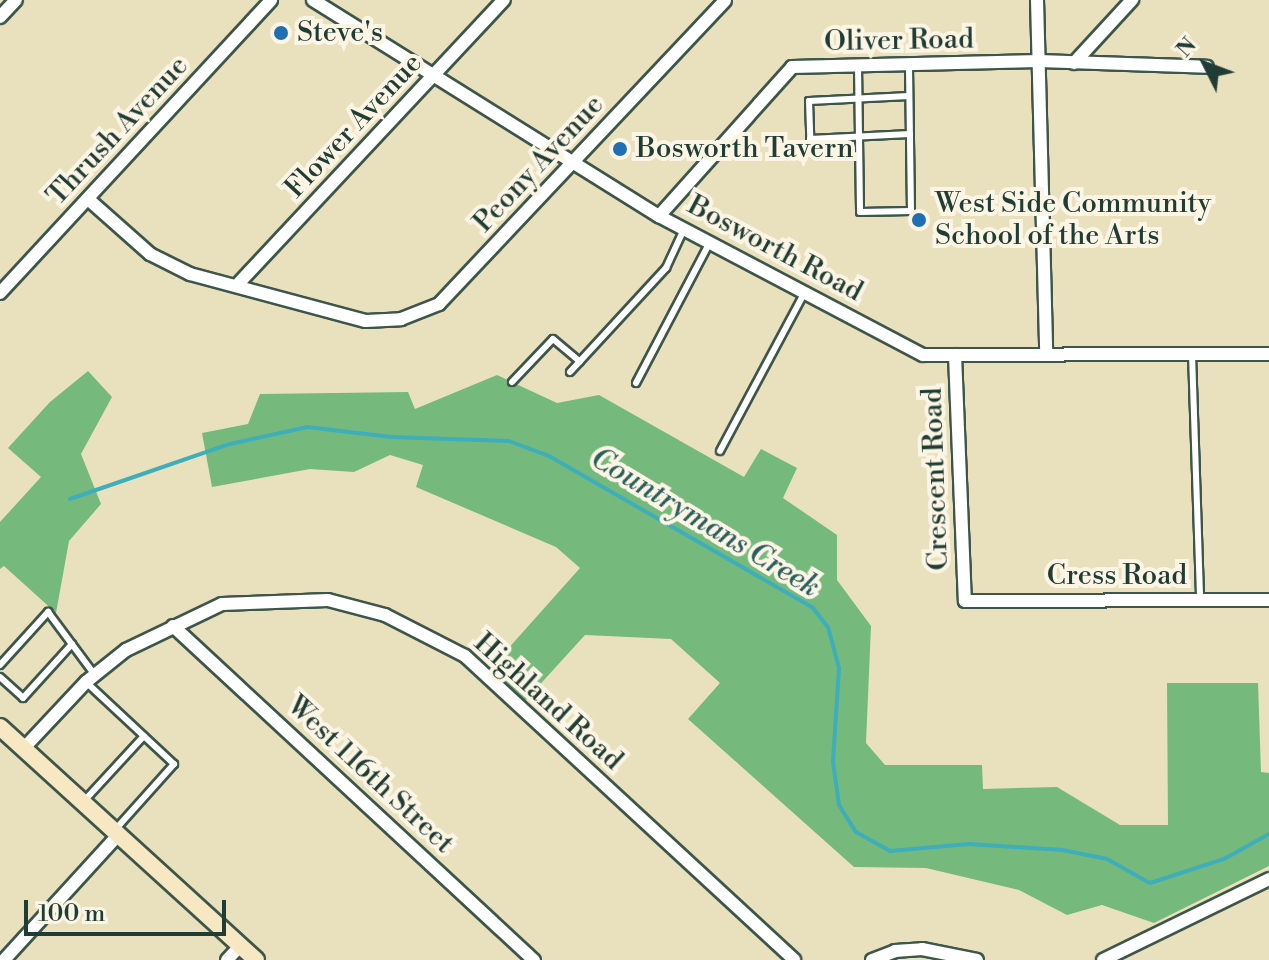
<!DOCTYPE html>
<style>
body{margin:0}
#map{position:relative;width:1269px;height:960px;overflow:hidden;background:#e9e1bd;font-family:"Libre Bodoni",serif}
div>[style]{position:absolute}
.forest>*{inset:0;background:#75b97d}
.stream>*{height:4px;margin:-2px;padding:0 2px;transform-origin:2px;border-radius:2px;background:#3eaeba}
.roads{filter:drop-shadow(2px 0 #3d5649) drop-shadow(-2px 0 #3d5649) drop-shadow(0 2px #3d5649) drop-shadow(0 -2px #3d5649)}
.service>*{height:6px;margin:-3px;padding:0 3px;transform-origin:3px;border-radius:3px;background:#fff}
.minor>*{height:12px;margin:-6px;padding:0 6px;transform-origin:6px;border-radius:6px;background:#fff}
.secondary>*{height:16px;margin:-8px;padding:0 8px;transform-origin:8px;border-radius:8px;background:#f7e8c3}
.dots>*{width:22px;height:22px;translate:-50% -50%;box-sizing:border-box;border:4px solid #fcf5e5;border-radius:50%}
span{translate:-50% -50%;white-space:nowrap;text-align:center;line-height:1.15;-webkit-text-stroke:8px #fcf5e5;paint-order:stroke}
.poi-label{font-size:28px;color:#1f3d34}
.left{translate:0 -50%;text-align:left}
.street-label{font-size:28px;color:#1f3d34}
.water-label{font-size:30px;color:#285f5c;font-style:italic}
.north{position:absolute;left:1165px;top:24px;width:80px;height:80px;-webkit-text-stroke:6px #fcf5e5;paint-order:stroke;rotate:312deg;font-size:22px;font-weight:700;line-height:32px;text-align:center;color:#1f3d34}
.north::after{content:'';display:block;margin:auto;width:28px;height:36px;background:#1f3d34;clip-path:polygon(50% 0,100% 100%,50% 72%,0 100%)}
.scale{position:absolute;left:24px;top:900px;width:202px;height:36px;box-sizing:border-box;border:4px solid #1f3d34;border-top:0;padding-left:10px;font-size:24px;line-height:28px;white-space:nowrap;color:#1f3d34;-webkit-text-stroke:6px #fcf5e5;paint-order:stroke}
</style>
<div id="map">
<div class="forest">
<i style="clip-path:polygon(88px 371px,112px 397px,81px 454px,101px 504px,69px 541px,56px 613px,4px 566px,0 569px,0 522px,41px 477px,8px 448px,50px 402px)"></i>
<i style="clip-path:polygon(497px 375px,557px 403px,599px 395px,744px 477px,761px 449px,797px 468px,783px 498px,837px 535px,837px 580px,871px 626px,866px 743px,885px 765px,982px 765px,983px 789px,1057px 787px,1120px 825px,1168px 825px,1167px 683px,1258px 683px,1261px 772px,1269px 773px,1269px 866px,1154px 923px,1102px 905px,1067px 915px,1019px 890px,926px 868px,854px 867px,688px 719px,720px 683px,671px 639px,585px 635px,524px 702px,489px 670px,580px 568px,556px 547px,416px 487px,423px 465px,390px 455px,354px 472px,310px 469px,212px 487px,202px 433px,248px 424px,260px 394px,408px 392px,415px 409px)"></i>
</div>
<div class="stream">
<i style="left:70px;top:499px;width:169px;rotate:-19deg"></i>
<i style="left:230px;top:444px;width:79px;rotate:-12.4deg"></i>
<i style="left:307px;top:427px;width:85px;rotate:6.8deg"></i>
<i style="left:391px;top:437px;width:118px;rotate:1.9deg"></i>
<i style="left:509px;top:441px;width:43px;rotate:20.6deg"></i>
<i style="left:549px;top:456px;width:305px;rotate:29.9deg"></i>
<i style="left:813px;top:608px;width:24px;rotate:52deg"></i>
<i style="left:828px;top:627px;width:42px;rotate:75deg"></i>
<i style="left:839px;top:668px;width:94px;rotate:93.7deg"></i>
<i style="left:833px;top:762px;width:43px;rotate:82.1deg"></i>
<i style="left:839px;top:805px;width:32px;rotate:58deg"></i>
<i style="left:856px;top:832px;width:39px;rotate:29deg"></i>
<i style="left:890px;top:851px;width:79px;rotate:-5.1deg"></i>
<i style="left:969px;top:844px;width:94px;rotate:3.7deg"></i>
<i style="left:1063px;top:850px;width:45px;rotate:11.6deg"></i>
<i style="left:1107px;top:859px;width:49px;rotate:29.2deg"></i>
<i style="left:1150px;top:883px;width:78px;rotate:-18deg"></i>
<i style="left:1224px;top:859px;width:51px;rotate:-29.1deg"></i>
</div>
<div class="roads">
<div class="service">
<i style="left:858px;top:66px;width:146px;rotate:89.2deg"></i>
<i style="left:860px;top:212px;width:51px;rotate:-1.1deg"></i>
<i style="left:911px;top:211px;width:145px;rotate:-90.8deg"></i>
<i style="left:909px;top:96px;width:100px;rotate:177.1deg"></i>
<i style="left:809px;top:101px;width:38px;rotate:88deg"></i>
<i style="left:810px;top:139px;width:100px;rotate:-2.9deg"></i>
<i style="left:1192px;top:354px;width:246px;rotate:88.1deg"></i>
<i style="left:570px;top:372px;width:142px;rotate:-47.3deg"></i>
<i style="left:666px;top:268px;width:43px;rotate:-65.2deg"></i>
<i style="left:512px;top:382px;width:59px;rotate:-46.4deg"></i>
<i style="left:553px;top:339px;width:35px;rotate:40deg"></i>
<i style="left:636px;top:383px;width:157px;rotate:-62.3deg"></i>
<i style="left:720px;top:451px;width:180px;rotate:-61.9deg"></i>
<i style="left:0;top:665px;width:72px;rotate:-47.8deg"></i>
<i style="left:48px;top:612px;width:77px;rotate:53.4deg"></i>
<i style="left:0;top:677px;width:31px;rotate:42deg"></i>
<i style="left:23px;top:698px;width:73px;rotate:-47.8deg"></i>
<i style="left:87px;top:683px;width:119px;rotate:43deg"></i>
<i style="left:174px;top:764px;width:89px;rotate:131.8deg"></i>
<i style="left:84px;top:801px;width:88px;rotate:-47.3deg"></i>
</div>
<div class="minor">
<i style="left:313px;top:0;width:408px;rotate:32deg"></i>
<i style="left:659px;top:216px;width:298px;rotate:27.8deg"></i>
<i style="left:923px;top:355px;width:346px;rotate:-0.2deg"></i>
<i style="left:1037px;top:0;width:353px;rotate:88.5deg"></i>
<i style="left:0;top:17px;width:23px;rotate:-47deg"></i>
<i style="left:1074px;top:63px;width:86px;rotate:-47.4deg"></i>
<i style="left:88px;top:199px;width:83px;rotate:41.6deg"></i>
<i style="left:150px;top:254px;width:45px;rotate:26.6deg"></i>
<i style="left:190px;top:274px;width:182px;rotate:15deg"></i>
<i style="left:366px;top:321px;width:35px;rotate:-3deg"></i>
<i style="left:401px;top:319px;width:41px;rotate:-21.5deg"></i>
<i style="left:439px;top:304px;width:417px;rotate:-46.7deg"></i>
<i style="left:659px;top:216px;width:200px;rotate:-48.2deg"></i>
<i style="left:792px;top:67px;width:247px;rotate:-1.4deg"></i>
<i style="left:1039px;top:61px;width:168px;rotate:2deg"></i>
<i style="left:238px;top:284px;width:389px;rotate:-46.9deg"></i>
<i style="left:0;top:293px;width:399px;rotate:-47.2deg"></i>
<i style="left:955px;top:355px;width:246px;rotate:87.7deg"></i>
<i style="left:965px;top:601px;width:304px;rotate:-0.2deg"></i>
<i style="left:173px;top:626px;width:492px;rotate:42.8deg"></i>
<i style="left:24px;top:748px;width:91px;rotate:-46.8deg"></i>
<i style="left:86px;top:682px;width:51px;rotate:-38.7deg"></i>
<i style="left:126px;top:650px;width:106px;rotate:-25.6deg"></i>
<i style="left:222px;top:604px;width:106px;rotate:-2.2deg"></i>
<i style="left:328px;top:600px;width:59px;rotate:14.7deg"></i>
<i style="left:385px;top:615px;width:90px;rotate:27.1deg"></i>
<i style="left:465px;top:656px;width:448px;rotate:42.7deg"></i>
<i style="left:4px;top:960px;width:171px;rotate:-47.6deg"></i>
<i style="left:227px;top:960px;width:19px;rotate:-47deg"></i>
<i style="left:872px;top:960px;width:25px;rotate:-21deg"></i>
<i style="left:895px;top:951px;width:27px;rotate:-4deg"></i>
<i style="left:922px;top:949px;width:56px;rotate:11.3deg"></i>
<i style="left:1103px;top:960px;width:185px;rotate:-26deg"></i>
</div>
<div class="secondary">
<i style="left:0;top:727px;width:346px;rotate:42.3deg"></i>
</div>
</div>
<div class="dots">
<i style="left:281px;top:33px;background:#1f6fb2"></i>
<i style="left:620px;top:149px;background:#1f6fb2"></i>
<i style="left:919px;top:220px;background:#1f6fb2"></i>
</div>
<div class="poi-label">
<span class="left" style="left:297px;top:33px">Steve's</span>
<span class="left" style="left:636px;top:149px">Bosworth Tavern</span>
<span class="left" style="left:935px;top:220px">West Side Community<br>School of the Arts</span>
</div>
<div class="street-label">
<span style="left:899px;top:41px;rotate:-1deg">Oliver Road</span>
<span style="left:354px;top:126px;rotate:-47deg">Flower Avenue</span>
<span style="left:118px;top:131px;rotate:-47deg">Thrush Avenue</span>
<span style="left:539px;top:164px;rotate:-47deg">Peony Avenue</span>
<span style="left:775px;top:249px;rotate:28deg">Bosworth Road</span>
<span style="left:936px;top:479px;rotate:-92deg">Crescent Road</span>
<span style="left:1117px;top:576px">Cress Road</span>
<span style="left:548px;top:702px;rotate:42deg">Highland Road</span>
<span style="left:370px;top:775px;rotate:43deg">West 116th Street</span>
</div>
<div class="water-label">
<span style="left:705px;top:523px;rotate:31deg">Countrymans Creek</span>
</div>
<div class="north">N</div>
<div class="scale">100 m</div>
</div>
